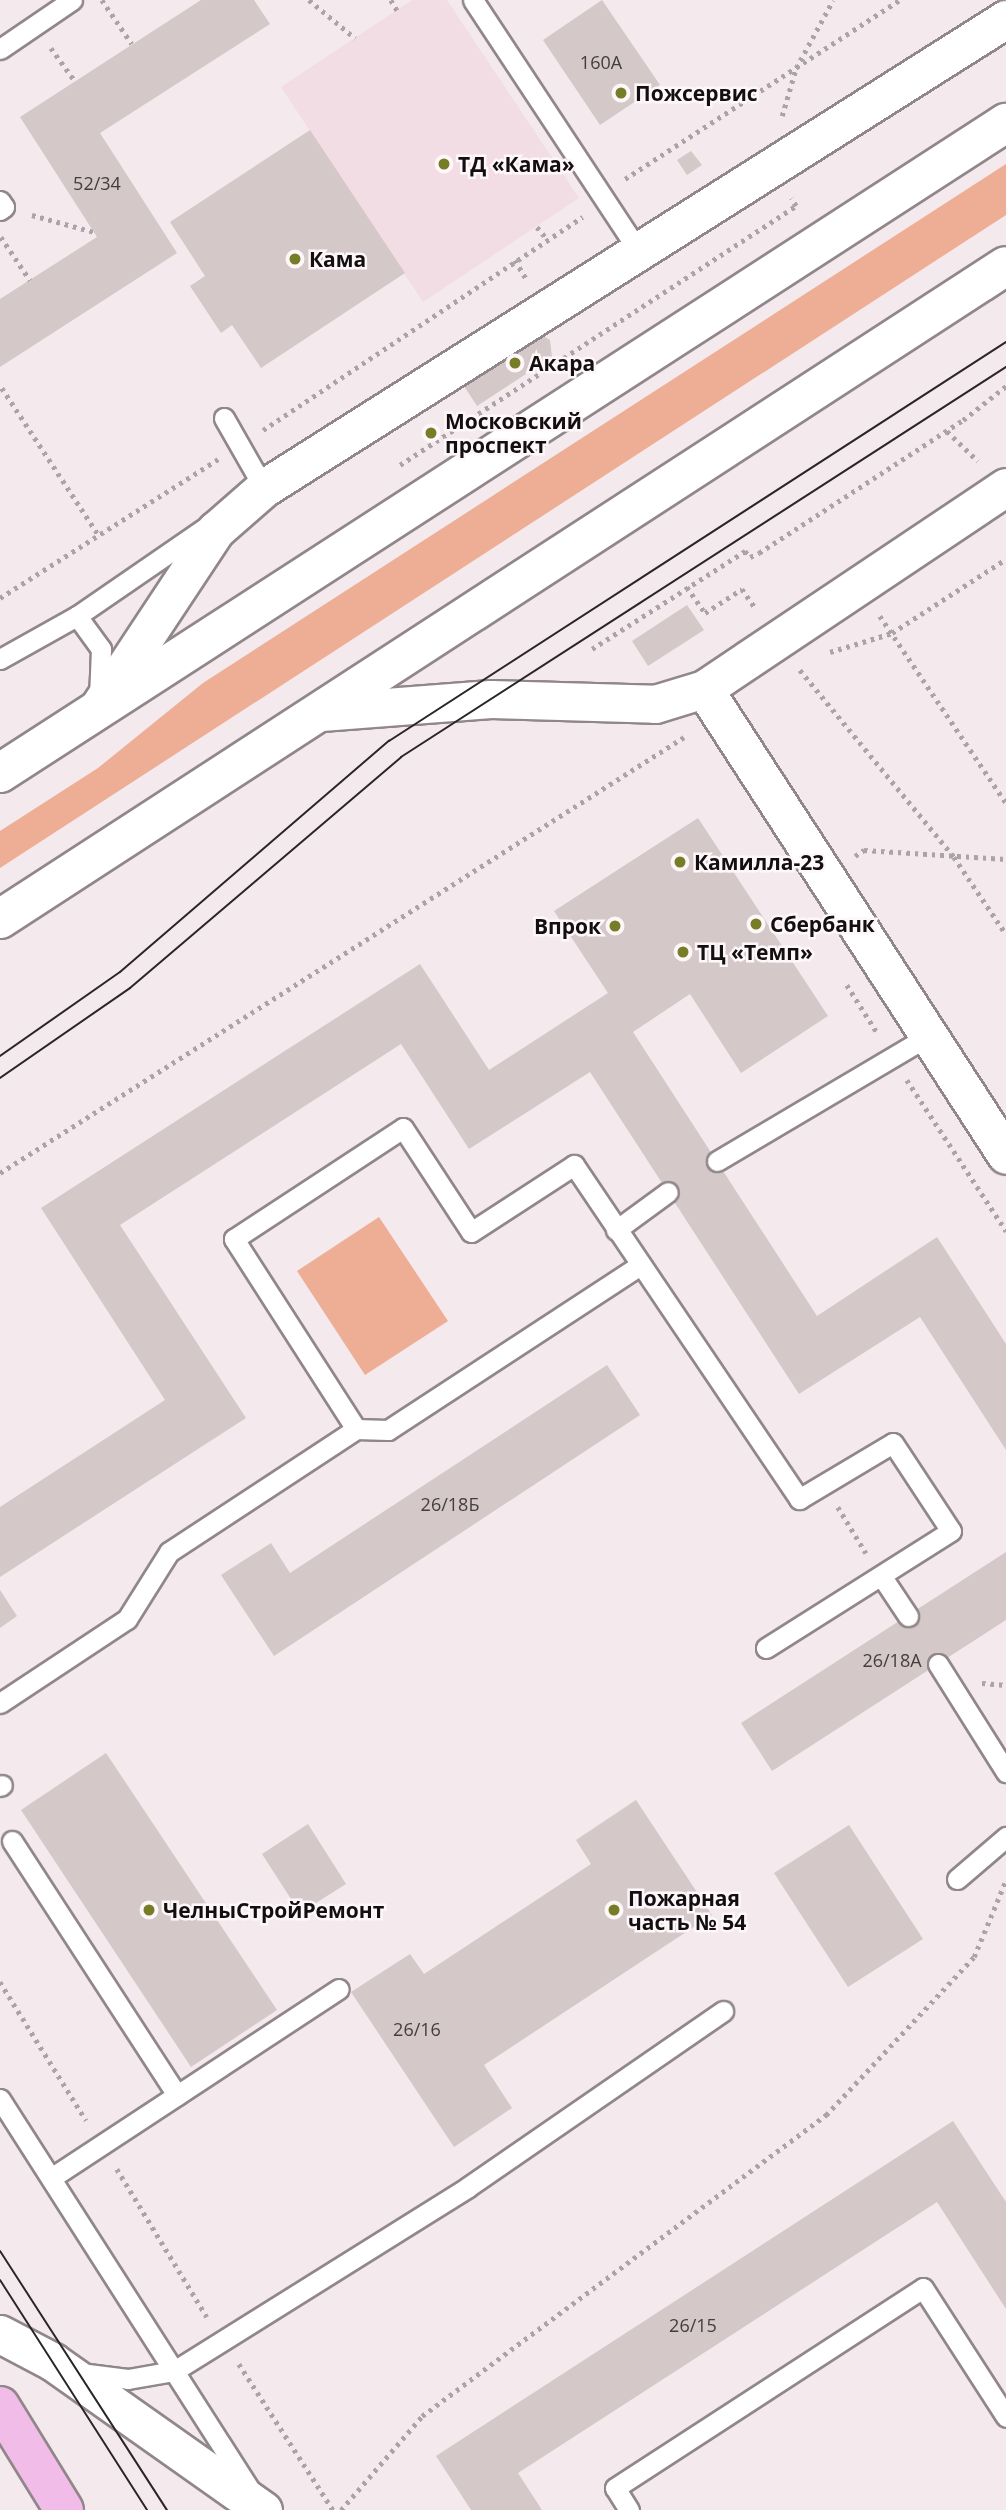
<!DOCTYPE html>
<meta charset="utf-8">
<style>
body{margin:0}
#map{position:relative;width:1006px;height:2510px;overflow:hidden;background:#f4e9ec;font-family:"Open Sans",sans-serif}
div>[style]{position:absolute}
.built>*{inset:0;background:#f2dde4}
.green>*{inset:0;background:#edae95}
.building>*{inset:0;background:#d4c8c8}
.path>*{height:4.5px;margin-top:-2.25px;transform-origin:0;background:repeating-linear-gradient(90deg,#aca3a6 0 3.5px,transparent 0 8.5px)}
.roads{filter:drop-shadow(2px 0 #91878a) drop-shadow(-2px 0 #91878a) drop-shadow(0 2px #91878a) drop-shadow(0 -2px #91878a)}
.service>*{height:19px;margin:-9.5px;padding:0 9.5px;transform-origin:9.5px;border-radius:9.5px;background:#fff}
.minor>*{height:37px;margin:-18.5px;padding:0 18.5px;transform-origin:18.5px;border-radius:18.5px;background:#fff}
.secondary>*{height:38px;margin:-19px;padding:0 19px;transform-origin:19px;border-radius:19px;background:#fff}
.primary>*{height:38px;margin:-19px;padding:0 19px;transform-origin:19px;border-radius:19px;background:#f2bce9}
.tram>*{height:2px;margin:-1px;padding:0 1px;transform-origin:1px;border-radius:1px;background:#2a2526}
.dots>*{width:19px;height:19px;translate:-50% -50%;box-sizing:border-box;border:4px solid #fef7f9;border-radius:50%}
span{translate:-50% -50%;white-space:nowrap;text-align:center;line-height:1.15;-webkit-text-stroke:5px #fef7f9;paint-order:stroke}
.number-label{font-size:18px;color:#433d3e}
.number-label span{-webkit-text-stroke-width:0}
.poi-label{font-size:21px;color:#130f10;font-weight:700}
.left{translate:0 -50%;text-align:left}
.right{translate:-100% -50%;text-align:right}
</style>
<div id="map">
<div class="built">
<i style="clip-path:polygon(412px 0,447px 0,579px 198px,423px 302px,281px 87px)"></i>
</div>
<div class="green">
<i style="clip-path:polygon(1006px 164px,1006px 215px,0 868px,0 831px,98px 768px,203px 683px)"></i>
<i style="clip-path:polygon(379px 1217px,448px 1321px,365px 1375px,297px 1271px)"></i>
</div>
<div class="building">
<i style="clip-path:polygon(201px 0,254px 0,270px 24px,100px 133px,177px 253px,0 367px,0 299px,97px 237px,20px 117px)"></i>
<i style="clip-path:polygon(602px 0,660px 85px,600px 125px,543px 40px)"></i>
<i style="clip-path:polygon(310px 130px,405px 273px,261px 368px,232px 325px,221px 333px,190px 286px,205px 276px,170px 222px)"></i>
<i style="clip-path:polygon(691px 151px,702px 165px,687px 175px,677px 160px)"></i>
<i style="clip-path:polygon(536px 332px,550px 340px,552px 357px,477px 406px,464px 386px,482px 375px,479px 370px)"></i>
<i style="clip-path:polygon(687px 605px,704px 630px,648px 666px,632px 641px)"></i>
<i style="clip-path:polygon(698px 818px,828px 1016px,741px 1073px,690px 994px,633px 1032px,817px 1316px,937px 1237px,1006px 1344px,1006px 1450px,920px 1317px,799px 1394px,590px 1072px,469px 1149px,401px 1044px,120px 1225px,246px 1418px,0 1577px,0 1507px,165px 1400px,41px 1208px,420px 964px,489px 1070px,608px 993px,554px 911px)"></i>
<i style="clip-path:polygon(607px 1365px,640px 1415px,274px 1656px,221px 1575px,271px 1543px,290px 1573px)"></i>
<i style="clip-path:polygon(1006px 1552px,1006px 1620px,772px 1771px,741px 1723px)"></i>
<i style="clip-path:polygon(0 1590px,17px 1616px,0 1628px)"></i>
<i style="clip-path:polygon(106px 1753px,277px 2010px,191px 2067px,21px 1810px)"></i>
<i style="clip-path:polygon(636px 1800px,712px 1915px,484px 2065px,512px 2108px,454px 2147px,351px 1992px,410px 1954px,424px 1974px,591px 1864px,576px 1840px)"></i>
<i style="clip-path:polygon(308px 1824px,346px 1884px,300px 1913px,262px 1854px)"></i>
<i style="clip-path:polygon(849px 1825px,923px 1939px,848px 1987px,774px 1873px)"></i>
<i style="clip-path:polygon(953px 2121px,1006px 2202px,1006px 2309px,937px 2202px,518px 2473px,542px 2510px,471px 2510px,436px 2456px)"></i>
</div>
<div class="path">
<i style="left:102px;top:0;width:53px;rotate:55.7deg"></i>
<i style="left:309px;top:0;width:60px;rotate:39.6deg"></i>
<i style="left:391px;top:0;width:12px;rotate:59deg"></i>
<i style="left:51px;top:48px;width:41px;rotate:54deg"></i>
<i style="left:782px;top:116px;width:50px;rotate:-73.7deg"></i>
<i style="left:796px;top:68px;width:77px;rotate:-61.4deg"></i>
<i style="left:625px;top:179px;width:328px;rotate:-33.1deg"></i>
<i style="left:32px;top:215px;width:64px;rotate:15.3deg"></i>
<i style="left:537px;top:227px;width:16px;rotate:50deg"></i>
<i style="left:1px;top:237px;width:52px;rotate:56deg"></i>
<i style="left:515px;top:260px;width:23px;rotate:59deg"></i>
<i style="left:2px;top:388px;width:175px;rotate:56.7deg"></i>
<i style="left:263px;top:430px;width:384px;rotate:-33.7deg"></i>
<i style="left:947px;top:431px;width:43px;rotate:44.1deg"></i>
<i style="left:400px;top:465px;width:473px;rotate:-33.2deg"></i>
<i style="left:796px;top:206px;width:9px;rotate:-122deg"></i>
<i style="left:687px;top:587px;width:32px;rotate:55deg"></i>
<i style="left:705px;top:613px;width:44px;rotate:-33deg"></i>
<i style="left:742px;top:589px;width:24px;rotate:55deg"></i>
<i style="left:0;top:598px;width:259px;rotate:-32.5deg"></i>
<i style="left:880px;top:616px;width:225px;rotate:56deg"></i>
<i style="left:592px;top:649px;width:182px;rotate:-32.6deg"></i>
<i style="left:745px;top:551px;width:8px;rotate:50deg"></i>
<i style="left:750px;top:557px;width:10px;rotate:-24deg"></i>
<i style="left:759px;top:553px;width:244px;rotate:-33.1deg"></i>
<i style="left:963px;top:420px;width:55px;rotate:-38.3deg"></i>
<i style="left:830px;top:652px;width:65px;rotate:-17deg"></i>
<i style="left:892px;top:633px;width:136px;rotate:-33deg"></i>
<i style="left:800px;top:670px;width:242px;rotate:50.5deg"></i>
<i style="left:954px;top:857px;width:93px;rotate:56deg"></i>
<i style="left:855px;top:856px;width:11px;rotate:-34deg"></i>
<i style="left:864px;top:850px;width:142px;rotate:3.6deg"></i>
<i style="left:847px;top:985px;width:58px;rotate:57.7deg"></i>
<i style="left:907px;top:1080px;width:181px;rotate:56.7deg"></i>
<i style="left:0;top:1173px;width:811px;rotate:-32.51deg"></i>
<i style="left:838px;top:1507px;width:54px;rotate:58.7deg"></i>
<i style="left:982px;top:1683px;width:24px;rotate:5deg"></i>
<i style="left:0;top:1982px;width:163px;rotate:58.1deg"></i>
<i style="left:117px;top:2169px;width:173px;rotate:58.7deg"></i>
<i style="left:239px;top:2364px;width:174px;rotate:57.2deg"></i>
<i style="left:341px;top:2510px;width:124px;rotate:-49.2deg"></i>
<i style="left:422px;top:2416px;width:504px;rotate:-36.69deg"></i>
<i style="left:826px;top:2115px;width:216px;rotate:-46.9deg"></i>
<i style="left:974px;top:1957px;width:83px;rotate:-67.4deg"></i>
</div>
<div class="roads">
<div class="service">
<i style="left:473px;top:0;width:300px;rotate:56.6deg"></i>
<i style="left:0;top:49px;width:87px;rotate:-34.2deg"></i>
<i style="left:0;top:201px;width:7px;rotate:56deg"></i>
<i style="left:4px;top:207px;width:5px;rotate:143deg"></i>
<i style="left:224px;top:418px;width:81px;rotate:60.3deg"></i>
<i style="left:264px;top:488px;width:6px;rotate:149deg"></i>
<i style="left:77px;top:616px;width:41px;rotate:54deg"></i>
<i style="left:101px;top:649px;width:49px;rotate:92.3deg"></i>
<i style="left:0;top:659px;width:88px;rotate:-29.2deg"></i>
<i style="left:77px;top:616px;width:159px;rotate:-34.5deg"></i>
<i style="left:717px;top:1161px;width:247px;rotate:-30.6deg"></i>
<i style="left:616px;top:1230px;width:64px;rotate:-36.2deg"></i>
<i style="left:356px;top:1429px;width:32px;rotate:2deg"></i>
<i style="left:388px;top:1430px;width:301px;rotate:-33.2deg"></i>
<i style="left:882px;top:1577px;width:47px;rotate:56.3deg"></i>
<i style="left:938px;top:1664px;width:128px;rotate:57.8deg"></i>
<i style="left:0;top:1703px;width:152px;rotate:-33.5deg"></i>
<i style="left:127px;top:1619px;width:79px;rotate:-57.9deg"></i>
<i style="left:169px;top:1552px;width:224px;rotate:-33.3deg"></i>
<i style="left:356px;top:1429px;width:226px;rotate:-122.7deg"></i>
<i style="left:234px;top:1239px;width:202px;rotate:-33.3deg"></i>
<i style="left:403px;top:1128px;width:124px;rotate:56.8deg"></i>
<i style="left:471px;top:1232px;width:123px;rotate:-33deg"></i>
<i style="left:574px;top:1165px;width:403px;rotate:56deg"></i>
<i style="left:799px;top:1499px;width:109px;rotate:-30.8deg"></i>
<i style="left:893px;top:1443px;width:105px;rotate:56.6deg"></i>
<i style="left:951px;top:1531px;width:219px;rotate:147.7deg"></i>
<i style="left:0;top:1786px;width:2px;rotate:-27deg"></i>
<i style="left:12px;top:1841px;width:303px;rotate:57deg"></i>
<i style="left:957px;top:1879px;width:65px;rotate:-40.6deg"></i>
<i style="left:0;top:2099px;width:465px;rotate:57.4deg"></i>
<i style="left:51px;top:2178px;width:344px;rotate:-33.3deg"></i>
<i style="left:80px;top:2373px;width:48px;rotate:7.1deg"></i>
<i style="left:128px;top:2379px;width:47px;rotate:-9.9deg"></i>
<i style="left:174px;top:2371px;width:347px;rotate:-32deg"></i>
<i style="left:468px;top:2187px;width:310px;rotate:-34.6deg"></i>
<i style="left:629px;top:2510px;width:26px;rotate:-122deg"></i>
<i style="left:615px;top:2488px;width:367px;rotate:-33deg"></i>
<i style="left:923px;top:2288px;width:153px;rotate:57.2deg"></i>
</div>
<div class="minor">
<i style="left:704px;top:689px;width:555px;rotate:57.05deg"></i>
<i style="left:98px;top:708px;width:214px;rotate:-56.5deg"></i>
<i style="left:216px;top:530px;width:64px;rotate:-41.2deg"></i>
<i style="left:264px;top:488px;width:878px;rotate:-32.3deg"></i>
<i style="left:321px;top:712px;width:170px;rotate:-4.4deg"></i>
<i style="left:491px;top:699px;width:164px;rotate:1.7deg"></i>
<i style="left:655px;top:704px;width:51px;rotate:-17deg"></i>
<i style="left:704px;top:689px;width:363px;rotate:-33.8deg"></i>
<i style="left:0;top:2334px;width:60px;rotate:27.8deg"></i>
<i style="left:53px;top:2362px;width:257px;rotate:35.2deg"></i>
</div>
<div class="secondary">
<i style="left:0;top:773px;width:1198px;rotate:-32.87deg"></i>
<i style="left:0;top:919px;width:1199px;rotate:-32.99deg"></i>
</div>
<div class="primary">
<i style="left:0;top:2406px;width:122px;rotate:58.4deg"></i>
</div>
</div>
<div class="tram">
<i style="left:0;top:1056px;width:146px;rotate:-35deg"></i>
<i style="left:120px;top:972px;width:355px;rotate:-40.7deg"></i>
<i style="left:389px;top:741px;width:735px;rotate:-32.89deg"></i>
<i style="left:0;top:1078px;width:158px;rotate:-34.7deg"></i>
<i style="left:130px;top:988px;width:356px;rotate:-40.4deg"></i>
<i style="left:401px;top:757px;width:720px;rotate:-32.81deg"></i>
<i style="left:0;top:2251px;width:308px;rotate:57.2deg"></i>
<i style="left:0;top:2280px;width:273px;rotate:57.4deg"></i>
</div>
<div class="dots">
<i style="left:621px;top:93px;background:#777c26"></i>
<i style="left:444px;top:164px;background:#777c26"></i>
<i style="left:295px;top:259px;background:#777c26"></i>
<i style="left:515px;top:363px;background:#777c26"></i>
<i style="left:431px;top:433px;background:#777c26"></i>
<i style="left:680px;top:862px;background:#777c26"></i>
<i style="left:756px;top:924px;background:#777c26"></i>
<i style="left:615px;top:926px;background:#777c26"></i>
<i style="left:683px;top:952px;background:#777c26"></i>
<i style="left:149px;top:1910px;background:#777c26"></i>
<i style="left:614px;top:1910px;background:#777c26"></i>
</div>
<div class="number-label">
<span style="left:601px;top:62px">160А</span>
<span style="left:97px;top:183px">52/34</span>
<span style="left:450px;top:1504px">26/18Б</span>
<span style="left:892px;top:1660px">26/18А</span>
<span style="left:417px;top:2029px">26/16</span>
<span style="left:693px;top:2325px">26/15</span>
</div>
<div class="poi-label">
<span class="left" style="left:635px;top:93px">Пожсервис</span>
<span class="left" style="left:458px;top:164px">ТД «Кама»</span>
<span class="left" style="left:309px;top:259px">Кама</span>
<span class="left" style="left:529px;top:363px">Акара</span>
<span class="left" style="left:445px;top:433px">Московский<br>проспект</span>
<span class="left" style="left:694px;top:862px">Камилла-23</span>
<span class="left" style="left:770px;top:924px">Сбербанк</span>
<span class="right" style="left:601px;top:926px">Впрок</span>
<span class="left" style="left:697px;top:952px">ТЦ «Темп»</span>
<span class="left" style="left:628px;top:1910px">Пожарная<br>часть № 54</span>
<span class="left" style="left:163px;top:1910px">ЧелныСтройРемонт</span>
</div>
</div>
